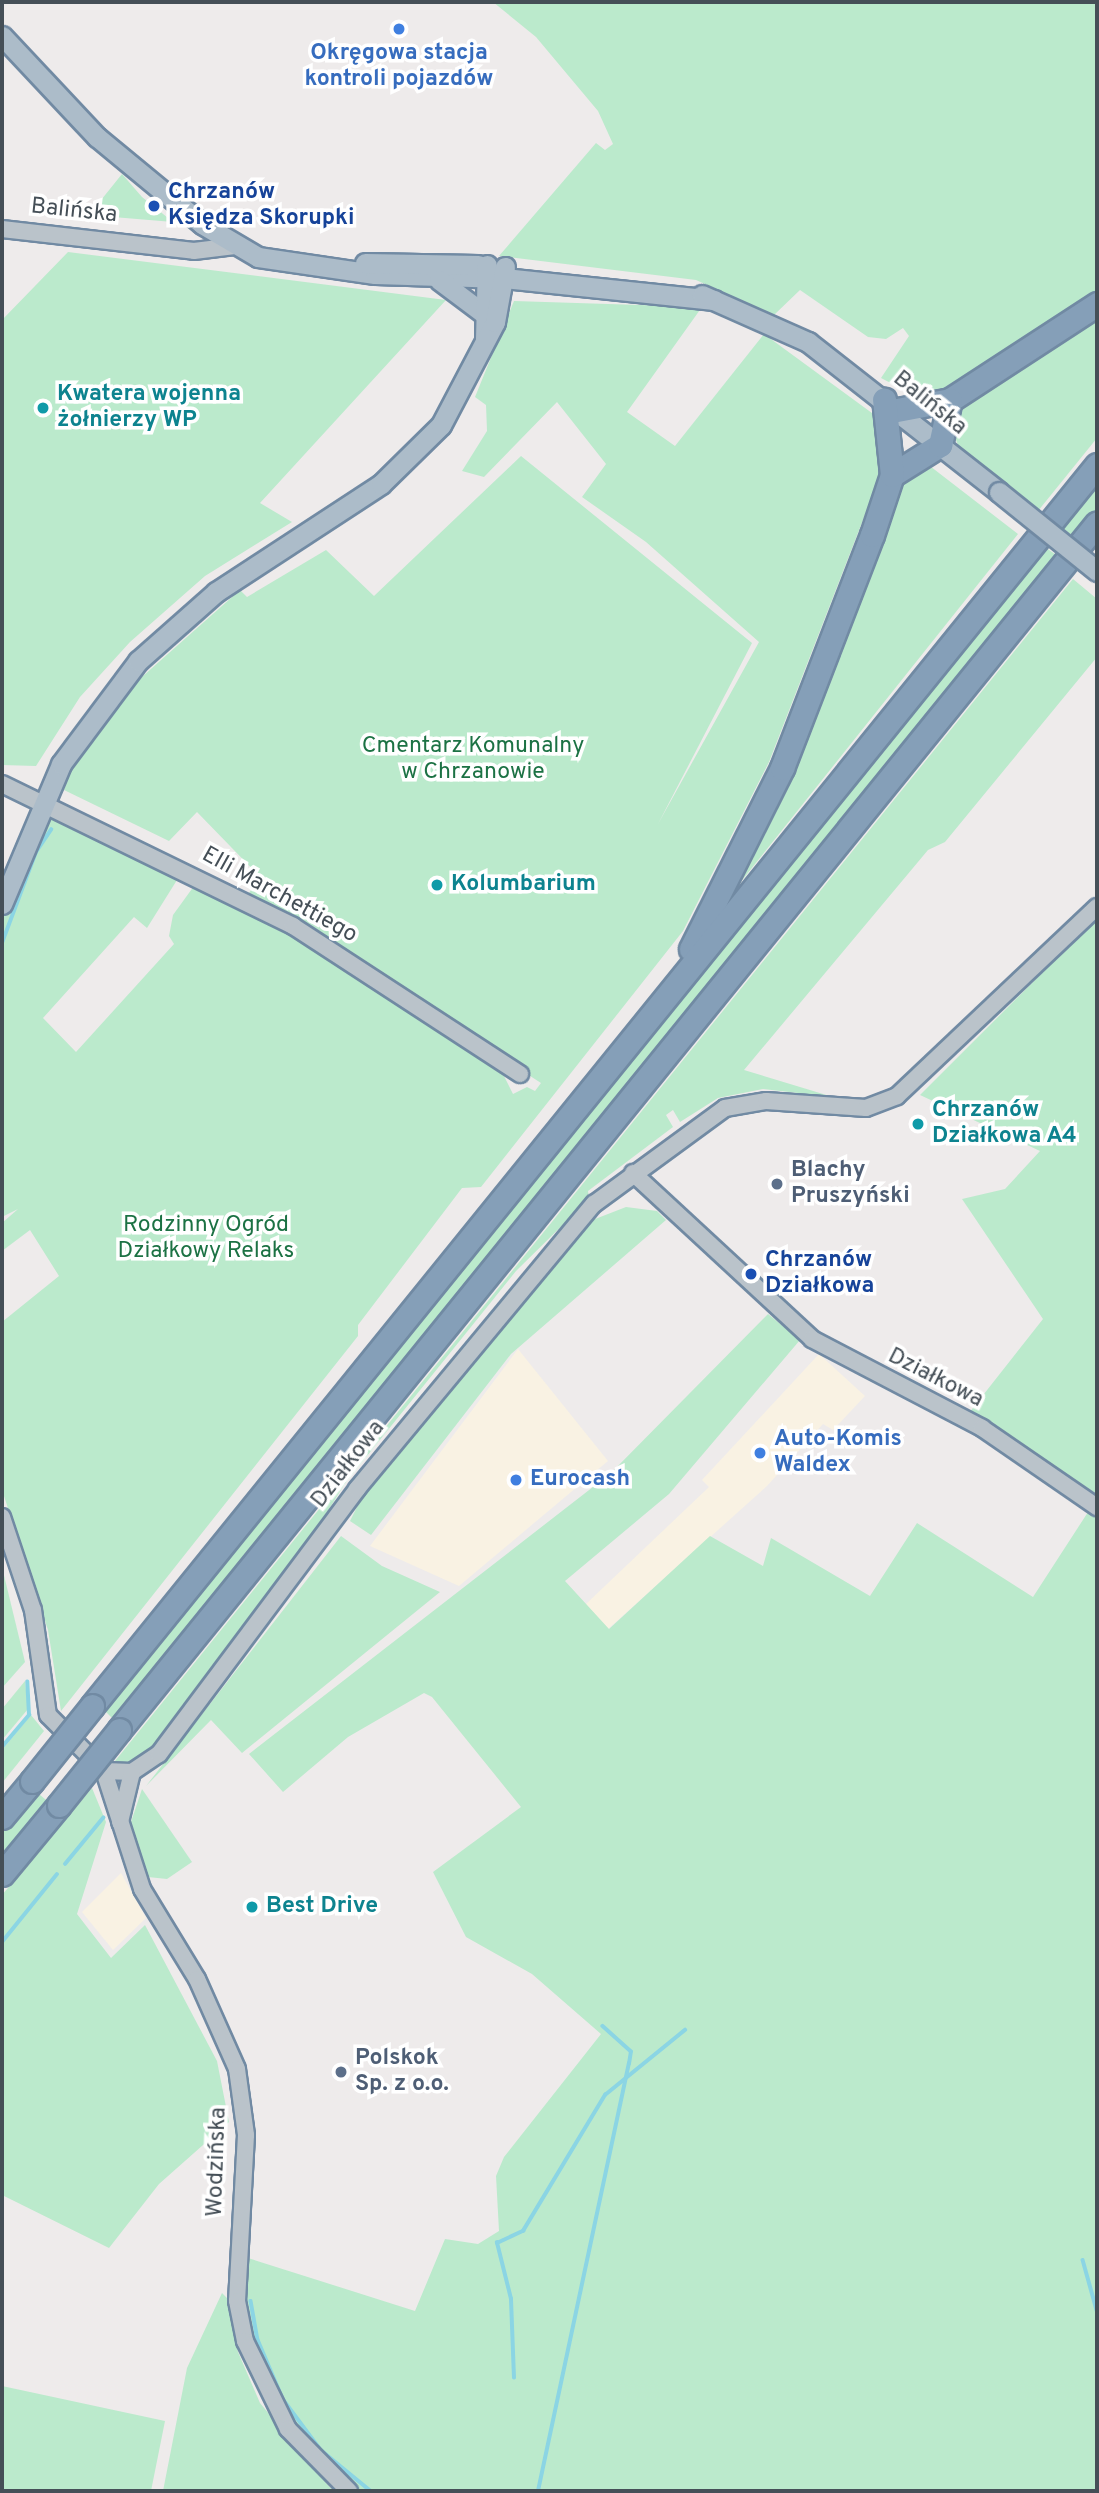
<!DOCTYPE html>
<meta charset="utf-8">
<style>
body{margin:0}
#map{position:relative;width:1099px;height:2493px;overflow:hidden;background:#eeebeb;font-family:Overpass,sans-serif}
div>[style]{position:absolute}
.commercial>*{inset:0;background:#f9f2e3}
.green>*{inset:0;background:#bbeacc}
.stream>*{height:3.5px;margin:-1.75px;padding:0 1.75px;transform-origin:1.75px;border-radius:1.75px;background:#8bd5e4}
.roads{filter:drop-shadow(2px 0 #718aa3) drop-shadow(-2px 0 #718aa3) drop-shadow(0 2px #718aa3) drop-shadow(0 -2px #718aa3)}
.minor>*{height:16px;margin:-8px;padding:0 8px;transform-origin:8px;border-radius:8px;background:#bac3ca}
.major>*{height:19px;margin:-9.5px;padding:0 9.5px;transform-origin:9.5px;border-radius:9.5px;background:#acbcc9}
.highway>*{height:23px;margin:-11.5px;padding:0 11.5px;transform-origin:11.5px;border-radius:11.5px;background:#859fb8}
.bridges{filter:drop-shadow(2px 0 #718aa3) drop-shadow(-2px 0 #718aa3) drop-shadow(0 2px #718aa3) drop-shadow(0 -2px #718aa3)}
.major-bridge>*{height:19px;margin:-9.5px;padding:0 9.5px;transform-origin:9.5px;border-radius:9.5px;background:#acbcc9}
.highway-bridge>*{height:23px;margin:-11.5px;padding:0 11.5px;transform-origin:11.5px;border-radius:11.5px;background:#859fb8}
.dots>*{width:19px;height:19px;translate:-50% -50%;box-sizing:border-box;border:4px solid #fff;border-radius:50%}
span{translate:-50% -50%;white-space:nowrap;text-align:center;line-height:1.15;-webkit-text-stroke:7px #fff;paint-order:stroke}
.shop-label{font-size:23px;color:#366cbe;font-weight:700}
.left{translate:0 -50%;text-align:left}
.transit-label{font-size:23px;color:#164399;font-weight:700}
.street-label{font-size:23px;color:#454f57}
.culture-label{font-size:23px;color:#0d838f;font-weight:700}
.park-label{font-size:23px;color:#1c7244}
.service-label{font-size:23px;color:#4e5e75;font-weight:700}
.frame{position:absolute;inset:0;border:4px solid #454f57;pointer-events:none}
</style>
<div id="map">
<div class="commercial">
<i style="clip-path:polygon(518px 1349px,608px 1461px,459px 1586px,370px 1546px)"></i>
<i style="clip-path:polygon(819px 1354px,865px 1396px,833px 1430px,823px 1424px,767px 1486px,608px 1629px,586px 1604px,709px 1487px,702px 1480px)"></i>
<i style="clip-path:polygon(121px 1873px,146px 1918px,113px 1950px,82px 1912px)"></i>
</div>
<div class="green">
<i style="clip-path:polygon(493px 2px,1097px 2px,1097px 294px,948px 392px,912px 394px,881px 378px,909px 336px,903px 328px,886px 339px,868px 337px,800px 290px,774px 315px,696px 280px,499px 256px,596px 143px,605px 150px,613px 144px,598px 111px,536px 37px)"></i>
<i style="clip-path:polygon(122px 174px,142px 197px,173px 222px,89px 215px)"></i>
<i style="clip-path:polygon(68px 252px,446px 300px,260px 503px,292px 522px,205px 576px,130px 642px,80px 697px,36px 766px,2px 765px,2px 320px)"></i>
<i style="clip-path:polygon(514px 301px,702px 307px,627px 412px,675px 446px,764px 334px,876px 416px,883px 462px,875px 489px,769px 762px,683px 931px,481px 1187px,462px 1188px,358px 1325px,358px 1336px,61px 1711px,48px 1630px,2px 1490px,2px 1322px,59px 1276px,30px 1230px,2px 1251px,2px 1223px,18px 1209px,2px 1217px,2px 922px,38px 825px,52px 818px,177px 880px,147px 928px,134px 917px,43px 1018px,76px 1052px,174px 944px,169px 936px,173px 915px,194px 886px,289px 935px,479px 1053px,501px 1070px,513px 1094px,527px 1087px,535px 1091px,541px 1083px,248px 894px,261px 878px,197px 812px,169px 841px,64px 790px,70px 772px,134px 684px,240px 590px,247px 597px,326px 550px,374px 596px,521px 456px,752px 643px,658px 824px,759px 642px,646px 542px,582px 497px,606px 464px,557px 402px,484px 477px,462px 471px,487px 431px,486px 405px,475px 397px)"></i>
<i style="clip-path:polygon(1097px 311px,1097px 438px,1038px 511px,959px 448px,952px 429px,958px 402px)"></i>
<i style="clip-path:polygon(926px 463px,1018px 534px,732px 893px,791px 771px,893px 495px)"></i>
<i style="clip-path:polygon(1097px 478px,1097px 510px,1075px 538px,1059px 525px)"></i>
<i style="clip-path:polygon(1042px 545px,1059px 557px,117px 1723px,101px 1707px)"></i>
<i style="clip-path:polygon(1073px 579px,1097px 599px,1097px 657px,945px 842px,928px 850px,744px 1070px,833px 1097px,763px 1089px,718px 1098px,680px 1122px,673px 1110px,666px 1115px,673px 1127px,588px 1191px,589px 1199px,516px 1271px,346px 1482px,297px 1560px,174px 1724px,147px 1754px,129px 1765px,115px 1761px)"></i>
<i style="clip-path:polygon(1097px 918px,1097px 1494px,969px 1413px,1043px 1319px,962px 1199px,1005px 1189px,1040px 1151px,920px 1095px)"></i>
<i style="clip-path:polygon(626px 1207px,657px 1211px,666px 1220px,511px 1354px,371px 1535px,350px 1521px,363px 1495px,590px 1221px)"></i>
<i style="clip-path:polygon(768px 1314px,800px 1340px,669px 1494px,565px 1581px,609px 1629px,710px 1536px,763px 1566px,771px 1538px,870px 1596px,917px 1523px,1033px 1597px,1090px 1509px,1097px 1515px,1097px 2491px,361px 2491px,294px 2424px,253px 2339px,245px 2303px,248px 2258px,415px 2311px,445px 2239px,478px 2244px,499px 2231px,496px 2176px,504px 2157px,601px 2034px,532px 1974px,466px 1937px,433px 1872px,521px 1807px,432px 1697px,424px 1693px,348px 1737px,283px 1792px,249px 1754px,611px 1473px)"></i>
<i style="clip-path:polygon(341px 1536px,382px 1566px,440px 1592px,242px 1753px,211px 1720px,146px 1786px)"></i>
<i style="clip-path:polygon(2px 1567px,25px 1662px,2px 1688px)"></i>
<i style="clip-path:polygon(25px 1681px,28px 1709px,2px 1740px,2px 1709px)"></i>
<i style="clip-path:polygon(31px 1715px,44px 1731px,2px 1783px,2px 1750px)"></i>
<i style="clip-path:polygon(92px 1788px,106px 1822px,77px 1914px,111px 1958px,145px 1925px,217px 2061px,229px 2122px,159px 2184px,109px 2248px,2px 2195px,2px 1895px)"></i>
<i style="clip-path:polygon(142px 1789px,192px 1862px,167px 1879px,148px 1877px,130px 1825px)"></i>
<i style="clip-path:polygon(34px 1790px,51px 1804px,2px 1862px,2px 1828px)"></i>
<i style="clip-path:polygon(222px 2293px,231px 2302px,238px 2352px,260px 2403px,333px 2491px,163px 2491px,187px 2368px)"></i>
<i style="clip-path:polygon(2px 2386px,165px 2421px,151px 2491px,2px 2491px)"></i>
</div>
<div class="stream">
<i style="left:2px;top:943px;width:97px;rotate:-69.5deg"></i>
<i style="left:36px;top:852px;width:27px;rotate:-56deg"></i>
<i style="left:2px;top:1747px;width:42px;rotate:-49.8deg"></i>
<i style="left:29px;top:1715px;width:33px;rotate:-93deg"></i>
<i style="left:65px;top:1864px;width:60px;rotate:-50.4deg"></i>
<i style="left:2px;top:1942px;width:87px;rotate:-51deg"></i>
<i style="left:1083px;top:2260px;width:52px;rotate:74.4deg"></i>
<i style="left:251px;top:2301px;width:40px;rotate:80deg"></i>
<i style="left:258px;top:2340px;width:64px;rotate:67deg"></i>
<i style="left:283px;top:2399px;width:64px;rotate:53.3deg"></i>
<i style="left:321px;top:2450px;width:65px;rotate:39.4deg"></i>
<i style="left:514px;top:2378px;width:79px;rotate:-92.2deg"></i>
<i style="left:511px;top:2299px;width:58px;rotate:-104deg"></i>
<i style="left:497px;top:2243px;width:29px;rotate:-25deg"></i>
<i style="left:523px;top:2231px;width:159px;rotate:-58.9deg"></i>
<i style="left:605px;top:2095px;width:103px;rotate:-39.1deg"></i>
<i style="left:538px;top:2491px;width:437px;rotate:-78deg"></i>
<i style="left:629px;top:2064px;width:12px;rotate:-81deg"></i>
<i style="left:631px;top:2052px;width:38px;rotate:-138deg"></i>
</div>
<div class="roads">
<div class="minor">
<i style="left:2px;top:229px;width:193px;rotate:6.5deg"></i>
<i style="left:194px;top:251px;width:39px;rotate:-7deg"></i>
<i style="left:2px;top:784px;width:324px;rotate:26deg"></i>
<i style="left:293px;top:926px;width:271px;rotate:33.1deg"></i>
<i style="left:633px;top:1173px;width:244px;rotate:42.8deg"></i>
<i style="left:812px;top:1339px;width:192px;rotate:27.6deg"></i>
<i style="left:982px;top:1428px;width:140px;rotate:34.5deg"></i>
<i style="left:2px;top:1517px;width:98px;rotate:71.6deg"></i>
<i style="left:33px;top:1610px;width:106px;rotate:81.9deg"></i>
<i style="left:48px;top:1715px;width:79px;rotate:45deg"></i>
<i style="left:104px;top:1771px;width:124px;rotate:72.1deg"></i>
<i style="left:142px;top:1889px;width:105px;rotate:58.6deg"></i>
<i style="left:197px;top:1979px;width:98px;rotate:66deg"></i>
<i style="left:237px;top:2069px;width:67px;rotate:82.2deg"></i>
<i style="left:246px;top:2135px;width:166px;rotate:93.1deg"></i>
<i style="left:237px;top:2301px;width:41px;rotate:78.7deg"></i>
<i style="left:245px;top:2341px;width:98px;rotate:64deg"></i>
<i style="left:288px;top:2429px;width:87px;rotate:45.5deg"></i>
<i style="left:104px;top:1771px;width:28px;rotate:2deg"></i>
<i style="left:132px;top:1772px;width:32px;rotate:-34deg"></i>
<i style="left:159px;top:1754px;width:331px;rotate:-53.2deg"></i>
<i style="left:357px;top:1489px;width:371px;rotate:-50.3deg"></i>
<i style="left:594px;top:1204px;width:162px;rotate:-36.2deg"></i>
<i style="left:725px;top:1108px;width:42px;rotate:-9.7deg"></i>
<i style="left:766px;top:1101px;width:100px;rotate:4deg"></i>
<i style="left:866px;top:1108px;width:33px;rotate:-21deg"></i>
<i style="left:897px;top:1096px;width:275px;rotate:-43.4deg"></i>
<i style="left:120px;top:1822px;width:51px;rotate:-76.5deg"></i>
</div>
<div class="major">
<i style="left:2px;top:36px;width:139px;rotate:46.8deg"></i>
<i style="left:97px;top:137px;width:136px;rotate:39.6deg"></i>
<i style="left:202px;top:224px;width:65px;rotate:30.5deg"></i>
<i style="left:258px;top:257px;width:118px;rotate:8.3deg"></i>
<i style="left:375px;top:274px;width:129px;rotate:1.8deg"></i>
<i style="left:504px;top:278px;width:211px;rotate:6deg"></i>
<i style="left:365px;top:263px;width:113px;rotate:1deg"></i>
<i style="left:439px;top:280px;width:55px;rotate:36.9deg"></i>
<i style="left:702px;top:295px;width:116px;rotate:23.9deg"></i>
<i style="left:808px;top:342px;width:243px;rotate:38.1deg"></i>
<i style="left:485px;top:339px;width:74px;rotate:-88.5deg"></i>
<i style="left:2px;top:904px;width:152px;rotate:-67.1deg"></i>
<i style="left:61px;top:764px;width:129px;rotate:-53.2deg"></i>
<i style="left:138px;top:661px;width:104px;rotate:-41.5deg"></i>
<i style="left:216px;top:592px;width:197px;rotate:-33.2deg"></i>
<i style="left:381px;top:484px;width:84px;rotate:-44.5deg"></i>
<i style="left:441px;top:425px;width:116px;rotate:-62.3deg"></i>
<i style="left:495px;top:322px;width:56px;rotate:-79.7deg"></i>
</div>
<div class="highway">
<i style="left:897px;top:410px;width:54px;rotate:-10.7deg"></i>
<i style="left:950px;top:400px;width:176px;rotate:-33.1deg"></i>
<i style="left:892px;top:475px;width:57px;rotate:-32deg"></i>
<i style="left:940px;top:445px;width:46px;rotate:-77.5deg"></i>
<i style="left:691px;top:949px;width:203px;rotate:-63.3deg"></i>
<i style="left:782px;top:768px;width:250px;rotate:-68.9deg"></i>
<i style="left:872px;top:535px;width:63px;rotate:-71.6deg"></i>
<i style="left:892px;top:475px;width:76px;rotate:-96deg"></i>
<i style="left:92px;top:1706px;width:1597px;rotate:-51deg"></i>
<i style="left:119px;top:1730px;width:1553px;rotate:-50.98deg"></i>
<i style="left:2px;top:1817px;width:47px;rotate:-50.2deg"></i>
<i style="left:2px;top:1874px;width:89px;rotate:-50.4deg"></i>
</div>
</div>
<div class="bridges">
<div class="major-bridge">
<i style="left:999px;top:492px;width:126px;rotate:38.9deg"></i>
</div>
<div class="highway-bridge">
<i style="left:32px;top:1781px;width:96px;rotate:-51.3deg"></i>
<i style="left:59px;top:1805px;width:96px;rotate:-51.3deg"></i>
</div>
</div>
<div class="dots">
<i style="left:399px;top:29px;background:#3f7fe0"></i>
<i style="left:154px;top:206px;background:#1a4fb4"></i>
<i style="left:43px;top:408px;background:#0f9aa8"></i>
<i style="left:437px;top:885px;background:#0f9aa8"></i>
<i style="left:918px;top:1124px;background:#0f9aa8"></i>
<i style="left:777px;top:1184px;background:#5c6f8a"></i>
<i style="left:751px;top:1274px;background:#1a4fb4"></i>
<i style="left:760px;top:1453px;background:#3f7fe0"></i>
<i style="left:516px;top:1480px;background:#3f7fe0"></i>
<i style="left:252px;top:1907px;background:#0f9aa8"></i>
<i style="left:341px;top:2072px;background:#5c6f8a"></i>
</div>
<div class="shop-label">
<span style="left:399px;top:67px">Okręgowa stacja<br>kontroli pojazdów</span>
<span class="left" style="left:774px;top:1453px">Auto-Komis<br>Waldex</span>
<span class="left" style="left:530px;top:1480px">Eurocash</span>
</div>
<div class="transit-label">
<span class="left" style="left:168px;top:206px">Chrzanów<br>Księdza Skorupki</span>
<span class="left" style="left:765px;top:1274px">Chrzanów<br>Działkowa</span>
</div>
<div class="street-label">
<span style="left:74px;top:212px;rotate:6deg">Balińska</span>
<span style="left:929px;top:404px;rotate:39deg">Balińska</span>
<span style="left:279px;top:896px;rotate:29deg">Elli Marchettiego</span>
<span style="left:935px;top:1379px;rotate:27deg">Działkowa</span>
<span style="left:349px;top:1465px;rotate:-52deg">Działkowa</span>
<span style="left:218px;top:2162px;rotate:-88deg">Wodzińska</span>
</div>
<div class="culture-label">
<span class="left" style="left:57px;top:408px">Kwatera wojenna<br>żołnierzy WP</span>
<span class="left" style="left:451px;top:885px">Kolumbarium</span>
<span class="left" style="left:932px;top:1124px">Chrzanów<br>Działkowa A4</span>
<span class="left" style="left:266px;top:1907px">Best Drive</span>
</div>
<div class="park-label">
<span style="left:473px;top:760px">Cmentarz Komunalny<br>w Chrzanowie</span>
<span style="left:206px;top:1239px">Rodzinny Ogród<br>Działkowy Relaks</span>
</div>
<div class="service-label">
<span class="left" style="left:791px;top:1184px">Blachy<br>Pruszyński</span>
<span class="left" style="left:355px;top:2072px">Polskok<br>Sp. z o.o.</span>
</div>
<div class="frame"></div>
</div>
